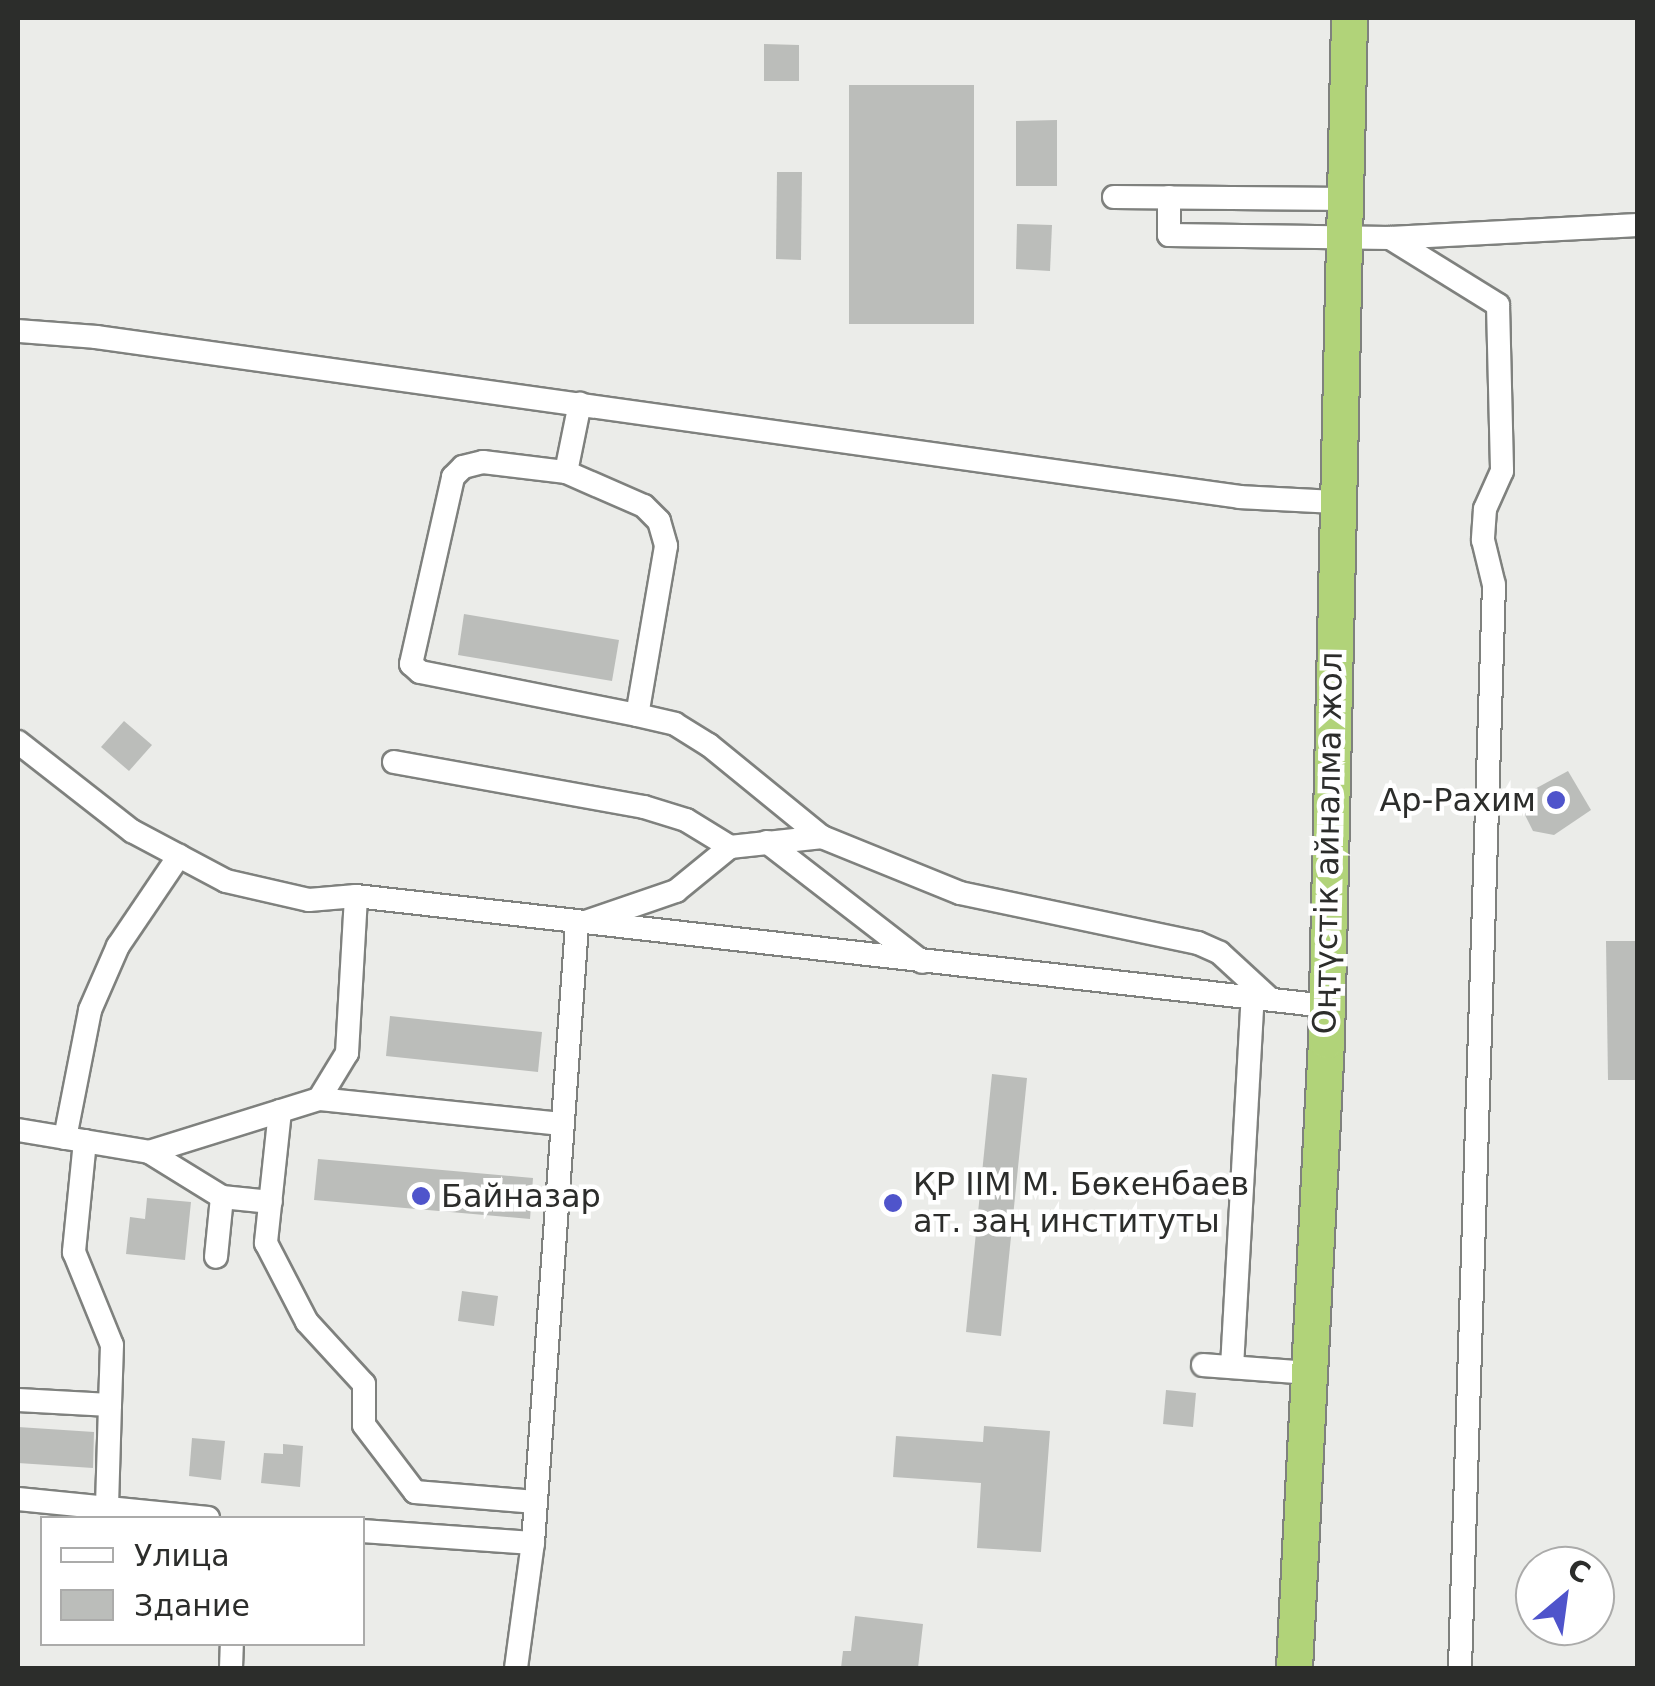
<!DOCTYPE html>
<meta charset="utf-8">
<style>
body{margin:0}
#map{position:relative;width:1655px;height:1686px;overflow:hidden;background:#ebece9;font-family:"DejaVu Sans",sans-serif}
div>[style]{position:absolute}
.building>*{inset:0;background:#bbbdba}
.roads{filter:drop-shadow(2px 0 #7f817e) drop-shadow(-2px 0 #7f817e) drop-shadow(0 2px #7f817e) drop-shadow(0 -2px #7f817e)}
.minor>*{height:22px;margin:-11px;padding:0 11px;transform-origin:11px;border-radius:11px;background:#fff}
.highway>*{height:35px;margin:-17.5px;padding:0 17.5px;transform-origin:17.5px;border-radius:17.5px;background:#b1d379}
.dots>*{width:28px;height:28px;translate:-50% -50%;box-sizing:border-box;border:5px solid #fff;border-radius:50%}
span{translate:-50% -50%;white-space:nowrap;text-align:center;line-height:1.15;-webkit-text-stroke:9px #fff;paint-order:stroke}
.poi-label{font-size:32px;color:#2c2d2b}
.right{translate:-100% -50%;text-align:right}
.left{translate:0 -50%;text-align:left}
.street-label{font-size:32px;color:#2c2d2b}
.frame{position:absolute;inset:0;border:20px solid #2c2d2b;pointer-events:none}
.legend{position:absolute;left:40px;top:1516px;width:325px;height:130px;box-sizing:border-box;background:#fff;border:2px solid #ababaa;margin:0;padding:12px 18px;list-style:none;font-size:30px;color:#2c2d2b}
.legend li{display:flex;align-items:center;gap:20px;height:50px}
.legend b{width:50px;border:2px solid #ababaa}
.north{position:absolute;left:1515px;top:1546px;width:100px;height:100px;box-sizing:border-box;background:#fff;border:2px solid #ababaa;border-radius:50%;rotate:29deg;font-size:28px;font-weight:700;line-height:40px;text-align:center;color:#2c2d2b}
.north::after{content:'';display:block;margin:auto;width:35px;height:45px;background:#4f54cb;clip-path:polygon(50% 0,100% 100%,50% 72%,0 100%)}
</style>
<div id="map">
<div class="building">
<i style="clip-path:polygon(764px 44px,799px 45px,799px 81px,764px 81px)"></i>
<i style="clip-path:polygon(849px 85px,974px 85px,974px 324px,849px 324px)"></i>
<i style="clip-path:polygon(1057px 120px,1057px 186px,1016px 186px,1016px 121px)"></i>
<i style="clip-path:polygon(777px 172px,802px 172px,801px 260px,776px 259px)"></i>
<i style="clip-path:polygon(1017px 224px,1052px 225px,1050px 271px,1016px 269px)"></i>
<i style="clip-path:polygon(464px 614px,619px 640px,612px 681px,458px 655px)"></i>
<i style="clip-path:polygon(124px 721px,152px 745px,129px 771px,101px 747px)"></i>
<i style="clip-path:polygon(1568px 771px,1591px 810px,1554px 835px,1533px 831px,1523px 811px,1531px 791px)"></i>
<i style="clip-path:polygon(1606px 941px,1638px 941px,1638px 1080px,1608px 1080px)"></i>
<i style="clip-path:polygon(390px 1016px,542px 1032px,538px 1072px,386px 1056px)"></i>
<i style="clip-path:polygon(992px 1074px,1027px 1078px,1001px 1336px,966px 1332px)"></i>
<i style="clip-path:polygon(318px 1159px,533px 1178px,530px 1219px,314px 1200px)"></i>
<i style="clip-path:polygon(147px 1198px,191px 1202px,185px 1260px,126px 1254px,130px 1217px,145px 1219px)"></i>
<i style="clip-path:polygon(462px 1291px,498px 1296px,494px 1326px,458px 1321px)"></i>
<i style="clip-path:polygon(1166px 1390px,1196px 1393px,1193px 1427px,1163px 1424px)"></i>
<i style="clip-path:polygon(984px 1426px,1050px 1431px,1041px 1552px,977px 1548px,981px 1483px,893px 1477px,896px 1436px,983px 1442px)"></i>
<i style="clip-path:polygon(18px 1427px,94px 1432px,93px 1468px,18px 1463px)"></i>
<i style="clip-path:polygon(192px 1438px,225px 1441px,221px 1480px,189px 1476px)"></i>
<i style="clip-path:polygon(283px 1444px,303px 1446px,300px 1487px,261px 1483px,264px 1453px,283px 1454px)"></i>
<i style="clip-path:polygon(855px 1616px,923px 1624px,918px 1668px,841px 1668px,843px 1651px,851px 1651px)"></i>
</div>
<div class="roads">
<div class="minor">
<i style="left:1114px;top:197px;width:235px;rotate:0.5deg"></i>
<i style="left:1169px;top:197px;width:38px;rotate:90deg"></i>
<i style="left:1169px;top:235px;width:221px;rotate:0.8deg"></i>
<i style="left:1390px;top:238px;width:248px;rotate:-3deg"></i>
<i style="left:1390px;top:238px;width:127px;rotate:31.8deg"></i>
<i style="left:1498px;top:305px;width:166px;rotate:88.6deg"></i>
<i style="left:1502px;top:471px;width:42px;rotate:114.1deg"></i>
<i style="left:1485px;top:509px;width:31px;rotate:94deg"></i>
<i style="left:1483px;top:540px;width:46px;rotate:76.3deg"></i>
<i style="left:1494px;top:585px;width:1084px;rotate:91.8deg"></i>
<i style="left:18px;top:331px;width:78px;rotate:4.4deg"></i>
<i style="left:96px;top:337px;width:1155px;rotate:7.96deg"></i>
<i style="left:1240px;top:497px;width:94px;rotate:3deg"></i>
<i style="left:483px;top:462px;width:84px;rotate:6.9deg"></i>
<i style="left:566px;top:472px;width:85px;rotate:23.6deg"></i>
<i style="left:644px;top:506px;width:21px;rotate:45deg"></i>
<i style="left:659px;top:521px;width:26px;rotate:74deg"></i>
<i style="left:666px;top:546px;width:171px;rotate:99.7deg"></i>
<i style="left:637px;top:715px;width:221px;rotate:-168.8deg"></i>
<i style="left:420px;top:672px;width:12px;rotate:-138deg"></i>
<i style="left:411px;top:664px;width:192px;rotate:-77.3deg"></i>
<i style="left:453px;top:477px;width:14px;rotate:-45deg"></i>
<i style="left:463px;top:467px;width:21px;rotate:-14deg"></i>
<i style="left:566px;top:472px;width:70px;rotate:-78.5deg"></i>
<i style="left:637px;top:715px;width:39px;rotate:13deg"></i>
<i style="left:675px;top:724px;width:40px;rotate:32deg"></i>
<i style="left:709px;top:745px;width:146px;rotate:39.2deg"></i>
<i style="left:18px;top:742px;width:145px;rotate:38deg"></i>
<i style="left:132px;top:831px;width:106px;rotate:28deg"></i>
<i style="left:226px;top:881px;width:85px;rotate:12.9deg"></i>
<i style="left:309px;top:900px;width:47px;rotate:-4.9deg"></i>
<i style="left:356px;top:896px;width:976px;rotate:6.47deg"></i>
<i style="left:394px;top:762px;width:254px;rotate:10.2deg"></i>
<i style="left:644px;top:807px;width:44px;rotate:17.2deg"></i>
<i style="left:686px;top:820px;width:52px;rotate:31.5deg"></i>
<i style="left:730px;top:847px;width:93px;rotate:-6.2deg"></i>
<i style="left:822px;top:837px;width:149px;rotate:22.1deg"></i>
<i style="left:960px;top:893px;width:243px;rotate:11.9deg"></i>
<i style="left:1198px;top:943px;width:24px;rotate:24deg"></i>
<i style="left:1220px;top:953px;width:67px;rotate:42.6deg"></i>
<i style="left:767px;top:842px;width:196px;rotate:37.7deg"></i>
<i style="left:319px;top:1099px;width:245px;rotate:5.9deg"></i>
<i style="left:280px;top:1111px;width:133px;rotate:96.1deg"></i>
<i style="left:266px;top:1243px;width:89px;rotate:62.6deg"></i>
<i style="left:307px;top:1322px;width:84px;rotate:47.4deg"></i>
<i style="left:364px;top:1384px;width:41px;rotate:90deg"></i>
<i style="left:364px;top:1425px;width:84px;rotate:52.7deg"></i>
<i style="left:415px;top:1492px;width:121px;rotate:4.7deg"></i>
<i style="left:18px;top:1130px;width:133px;rotate:9.5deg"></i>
<i style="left:149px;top:1152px;width:178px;rotate:-17.3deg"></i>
<i style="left:319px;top:1099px;width:54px;rotate:-58.7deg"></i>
<i style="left:347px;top:1053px;width:157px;rotate:-86.7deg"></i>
<i style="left:65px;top:1138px;width:130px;rotate:-78.9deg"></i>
<i style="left:90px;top:1010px;width:70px;rotate:-66.4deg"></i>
<i style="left:118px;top:946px;width:109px;rotate:-55.9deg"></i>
<i style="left:85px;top:1141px;width:112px;rotate:95.7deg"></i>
<i style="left:74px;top:1252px;width:100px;rotate:67.8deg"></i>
<i style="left:112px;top:1345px;width:60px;rotate:91.9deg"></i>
<i style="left:149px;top:1152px;width:86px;rotate:31.7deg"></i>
<i style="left:222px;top:1197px;width:60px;rotate:95.7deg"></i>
<i style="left:222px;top:1197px;width:49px;rotate:5.8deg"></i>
<i style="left:1203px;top:1365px;width:106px;rotate:4.3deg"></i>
<i style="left:1232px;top:1367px;width:372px;rotate:-86.8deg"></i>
<i style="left:18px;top:1400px;width:92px;rotate:3.1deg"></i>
<i style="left:110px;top:1405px;width:103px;rotate:91.7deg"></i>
<i style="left:18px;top:1499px;width:191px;rotate:5.7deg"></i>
<i style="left:362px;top:1531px;width:171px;rotate:4deg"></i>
<i style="left:231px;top:1668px;width:24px;rotate:-88deg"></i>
<i style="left:516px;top:1668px;width:126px;rotate:-82.3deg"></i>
<i style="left:533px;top:1543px;width:620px;rotate:-85.93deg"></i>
<i style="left:577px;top:925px;width:105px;rotate:-19deg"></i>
<i style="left:676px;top:891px;width:70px;rotate:-39.2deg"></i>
</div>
<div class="highway">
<i style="left:1294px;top:1668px;width:629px;rotate:-87.08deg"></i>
<i style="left:1326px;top:1040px;width:1022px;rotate:-88.71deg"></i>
</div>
</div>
<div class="dots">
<i style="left:1556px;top:800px;background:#4f54cb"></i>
<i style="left:421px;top:1196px;background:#4f54cb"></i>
<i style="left:893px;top:1203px;background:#4f54cb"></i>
</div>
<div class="poi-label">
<span class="right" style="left:1536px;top:800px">Ар-Рахим</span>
<span class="left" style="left:913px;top:1203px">ҚР ІІМ М. Бөкенбаев<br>ат. заң институты</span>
<span class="left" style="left:441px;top:1196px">Байназар</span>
</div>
<div class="street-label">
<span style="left:1328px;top:843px;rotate:-89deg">Оңтүстік айналма жол</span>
</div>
<div class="frame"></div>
<ul class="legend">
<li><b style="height:12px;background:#fff"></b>Улица</li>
<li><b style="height:28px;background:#bbbdba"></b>Здание</li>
</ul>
<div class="north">С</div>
</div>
